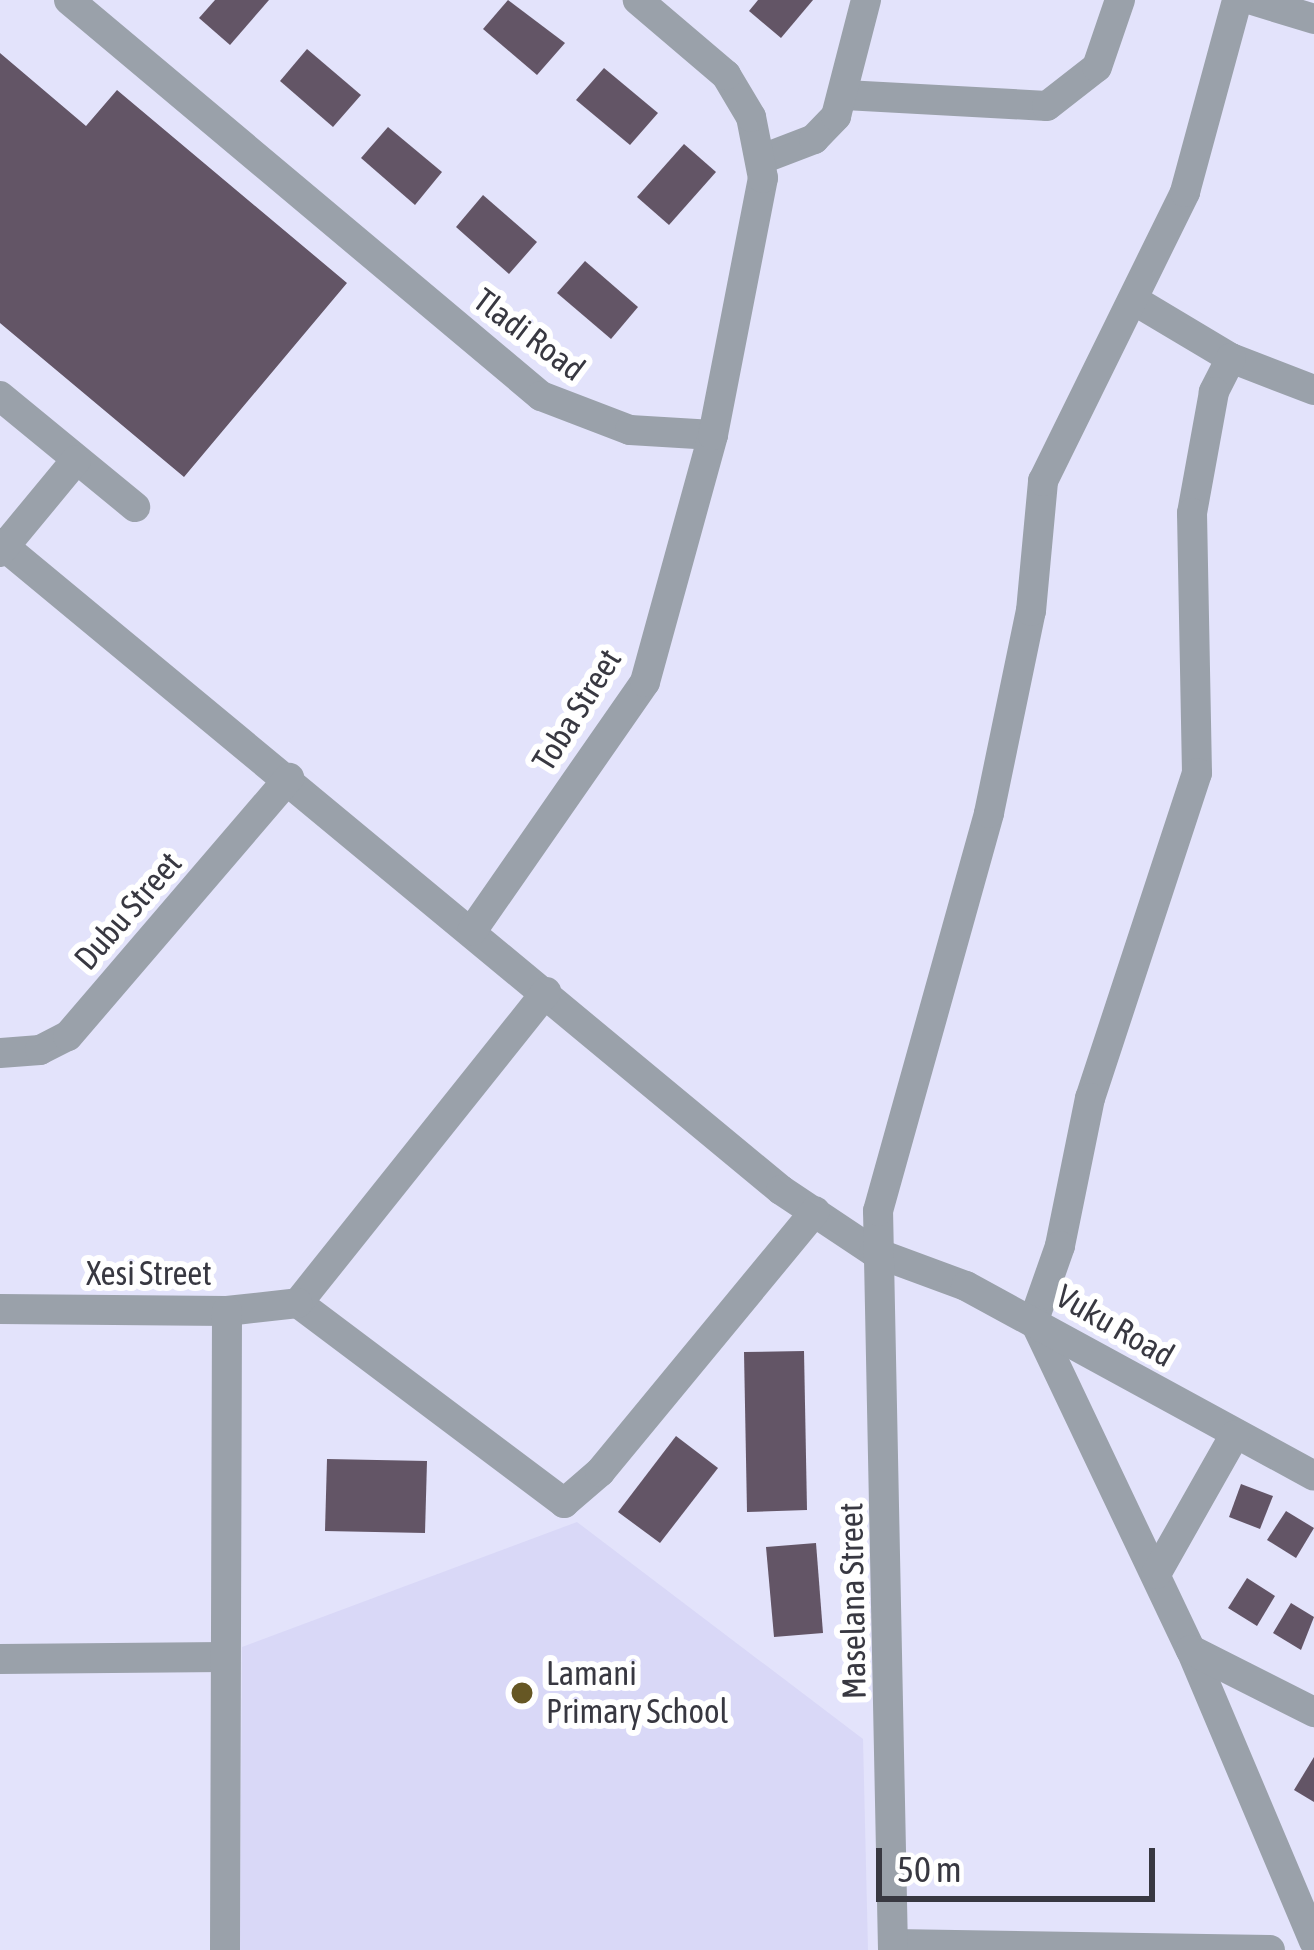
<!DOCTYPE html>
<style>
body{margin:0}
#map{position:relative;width:1314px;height:1950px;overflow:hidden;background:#e3e3fb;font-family:"Asap Condensed",sans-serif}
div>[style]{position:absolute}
.built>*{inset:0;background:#d9d8f7}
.building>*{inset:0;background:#635566}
.minor>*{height:30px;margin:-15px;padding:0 15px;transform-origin:15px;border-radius:15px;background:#9aa1aa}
.dots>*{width:33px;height:33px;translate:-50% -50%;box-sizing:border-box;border:6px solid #fff;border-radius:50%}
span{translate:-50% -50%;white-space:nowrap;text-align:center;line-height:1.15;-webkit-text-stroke:12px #fff;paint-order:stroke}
.street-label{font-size:33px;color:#383841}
.poi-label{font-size:33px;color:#383841}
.left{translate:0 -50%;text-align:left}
.scale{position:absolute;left:876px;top:1848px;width:279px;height:54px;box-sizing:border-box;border:6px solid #383841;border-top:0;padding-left:15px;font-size:36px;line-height:42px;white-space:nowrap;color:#383841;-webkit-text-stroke:9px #fff;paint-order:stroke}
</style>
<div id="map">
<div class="built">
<i style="clip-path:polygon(577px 1522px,863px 1739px,868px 1950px,240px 1950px,242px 1647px)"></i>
</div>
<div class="building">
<i style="clip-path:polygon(215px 0,269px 0,230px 45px,199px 18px)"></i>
<i style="clip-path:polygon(508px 0,565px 43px,537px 75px,483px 29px)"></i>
<i style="clip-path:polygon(758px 0,813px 0,781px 38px,749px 11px)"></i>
<i style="clip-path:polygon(307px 49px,361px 95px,333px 127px,280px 81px)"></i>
<i style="clip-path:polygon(0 53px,86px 126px,117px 90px,347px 283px,184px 477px,0 323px)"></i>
<i style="clip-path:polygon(604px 68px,658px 113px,630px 145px,576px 100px)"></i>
<i style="clip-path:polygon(388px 127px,442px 172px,415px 205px,361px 158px)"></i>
<i style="clip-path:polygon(684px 144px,716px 172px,669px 225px,637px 197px)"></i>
<i style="clip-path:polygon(483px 195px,537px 242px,509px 274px,456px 227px)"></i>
<i style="clip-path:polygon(585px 261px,638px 307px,611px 339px,557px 293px)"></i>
<i style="clip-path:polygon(804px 1351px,807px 1510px,747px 1512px,744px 1352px)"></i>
<i style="clip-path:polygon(676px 1436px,718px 1468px,660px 1543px,618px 1512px)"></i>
<i style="clip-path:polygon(327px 1459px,427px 1461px,425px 1533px,325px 1531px)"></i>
<i style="clip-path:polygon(1241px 1484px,1273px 1496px,1260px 1529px,1229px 1517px)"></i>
<i style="clip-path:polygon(1286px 1511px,1314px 1528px,1296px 1558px,1267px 1540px)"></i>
<i style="clip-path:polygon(816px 1543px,823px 1633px,774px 1637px,766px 1547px)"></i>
<i style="clip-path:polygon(1247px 1578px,1275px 1596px,1257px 1626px,1228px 1608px)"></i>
<i style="clip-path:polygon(1291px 1603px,1314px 1617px,1301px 1650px,1273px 1633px)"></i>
<i style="clip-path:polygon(1314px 1757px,1314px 1802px,1294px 1790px)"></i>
</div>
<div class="minor">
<i style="left:69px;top:0;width:616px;rotate:40deg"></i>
<i style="left:541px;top:396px;width:95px;rotate:20.9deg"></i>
<i style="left:630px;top:430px;width:83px;rotate:3.4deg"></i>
<i style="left:1252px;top:0;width:65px;rotate:17deg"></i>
<i style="left:845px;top:95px;width:202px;rotate:3.1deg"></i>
<i style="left:1047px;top:106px;width:63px;rotate:-38deg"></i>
<i style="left:1097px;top:67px;width:71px;rotate:-71.1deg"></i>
<i style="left:762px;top:159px;width:56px;rotate:-21deg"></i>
<i style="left:814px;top:139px;width:32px;rotate:-46deg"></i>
<i style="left:836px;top:116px;width:120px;rotate:-75.5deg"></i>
<i style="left:1137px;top:302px;width:109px;rotate:30.8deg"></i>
<i style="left:1231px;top:358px;width:89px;rotate:21.1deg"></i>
<i style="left:1231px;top:358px;width:38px;rotate:117deg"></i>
<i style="left:1214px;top:392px;width:123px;rotate:100.3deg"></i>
<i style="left:1192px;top:513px;width:260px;rotate:88.9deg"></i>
<i style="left:1197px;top:773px;width:342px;rotate:108.2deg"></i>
<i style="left:1090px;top:1098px;width:151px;rotate:101.5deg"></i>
<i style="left:1060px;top:1246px;width:78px;rotate:109.4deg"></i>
<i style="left:1034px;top:1320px;width:365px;rotate:64.6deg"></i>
<i style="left:1191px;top:1650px;width:316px;rotate:67.1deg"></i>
<i style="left:0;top:396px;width:175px;rotate:39.4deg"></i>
<i style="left:0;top:543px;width:1014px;rotate:39.64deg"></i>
<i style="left:781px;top:1190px;width:112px;rotate:33.7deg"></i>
<i style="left:874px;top:1252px;width:98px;rotate:20.3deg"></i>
<i style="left:966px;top:1286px;width:396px;rotate:28.6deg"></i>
<i style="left:0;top:552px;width:119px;rotate:-50.4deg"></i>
<i style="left:472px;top:931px;width:303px;rotate:-55.2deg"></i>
<i style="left:645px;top:682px;width:256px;rotate:-74.6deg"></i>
<i style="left:713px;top:435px;width:262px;rotate:-79deg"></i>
<i style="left:763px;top:178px;width:62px;rotate:-101.1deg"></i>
<i style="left:751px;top:117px;width:49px;rotate:-120.8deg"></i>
<i style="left:726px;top:75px;width:116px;rotate:-139.6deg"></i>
<i style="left:0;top:1053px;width:40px;rotate:-4.3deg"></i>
<i style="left:40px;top:1050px;width:31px;rotate:-27deg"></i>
<i style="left:68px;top:1036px;width:340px;rotate:-49.4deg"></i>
<i style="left:298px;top:1303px;width:333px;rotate:36.9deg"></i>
<i style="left:564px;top:1503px;width:48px;rotate:-40.7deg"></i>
<i style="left:600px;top:1472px;width:338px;rotate:-50.5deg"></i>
<i style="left:298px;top:1303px;width:398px;rotate:-51.4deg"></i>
<i style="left:0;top:1309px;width:227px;rotate:0.5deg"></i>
<i style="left:227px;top:1311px;width:71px;rotate:-6.4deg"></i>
<i style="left:1156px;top:1574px;width:159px;rotate:-60.5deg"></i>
<i style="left:1191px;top:1650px;width:138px;rotate:26.8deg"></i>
<i style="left:0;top:1659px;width:224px;rotate:-0.5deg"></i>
<i style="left:893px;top:1944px;width:377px;rotate:0.9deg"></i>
<i style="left:225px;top:1950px;width:639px;rotate:-89.82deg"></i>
<i style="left:893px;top:1950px;width:739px;rotate:-91.16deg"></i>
<i style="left:878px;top:1211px;width:413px;rotate:-74.4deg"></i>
<i style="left:989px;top:813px;width:206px;rotate:-78.3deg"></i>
<i style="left:1031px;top:611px;width:131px;rotate:-84.7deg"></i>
<i style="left:1043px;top:481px;width:322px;rotate:-63.8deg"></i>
<i style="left:1185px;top:192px;width:199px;rotate:-74.8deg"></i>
</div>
<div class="dots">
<i style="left:522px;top:1693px;background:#665724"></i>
</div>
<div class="street-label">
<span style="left:529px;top:335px;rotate:37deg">Tladi Road</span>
<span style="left:577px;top:710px;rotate:-58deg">Toba Street</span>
<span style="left:128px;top:911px;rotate:-49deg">Dubu Street</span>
<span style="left:149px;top:1274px">Xesi Street</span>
<span style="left:1115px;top:1326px;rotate:30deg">Vuku Road</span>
<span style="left:853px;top:1601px;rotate:-91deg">Maselana Street</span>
</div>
<div class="poi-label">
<span class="left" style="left:546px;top:1693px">Lamani<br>Primary School</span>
</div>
<div class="scale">50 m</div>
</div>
